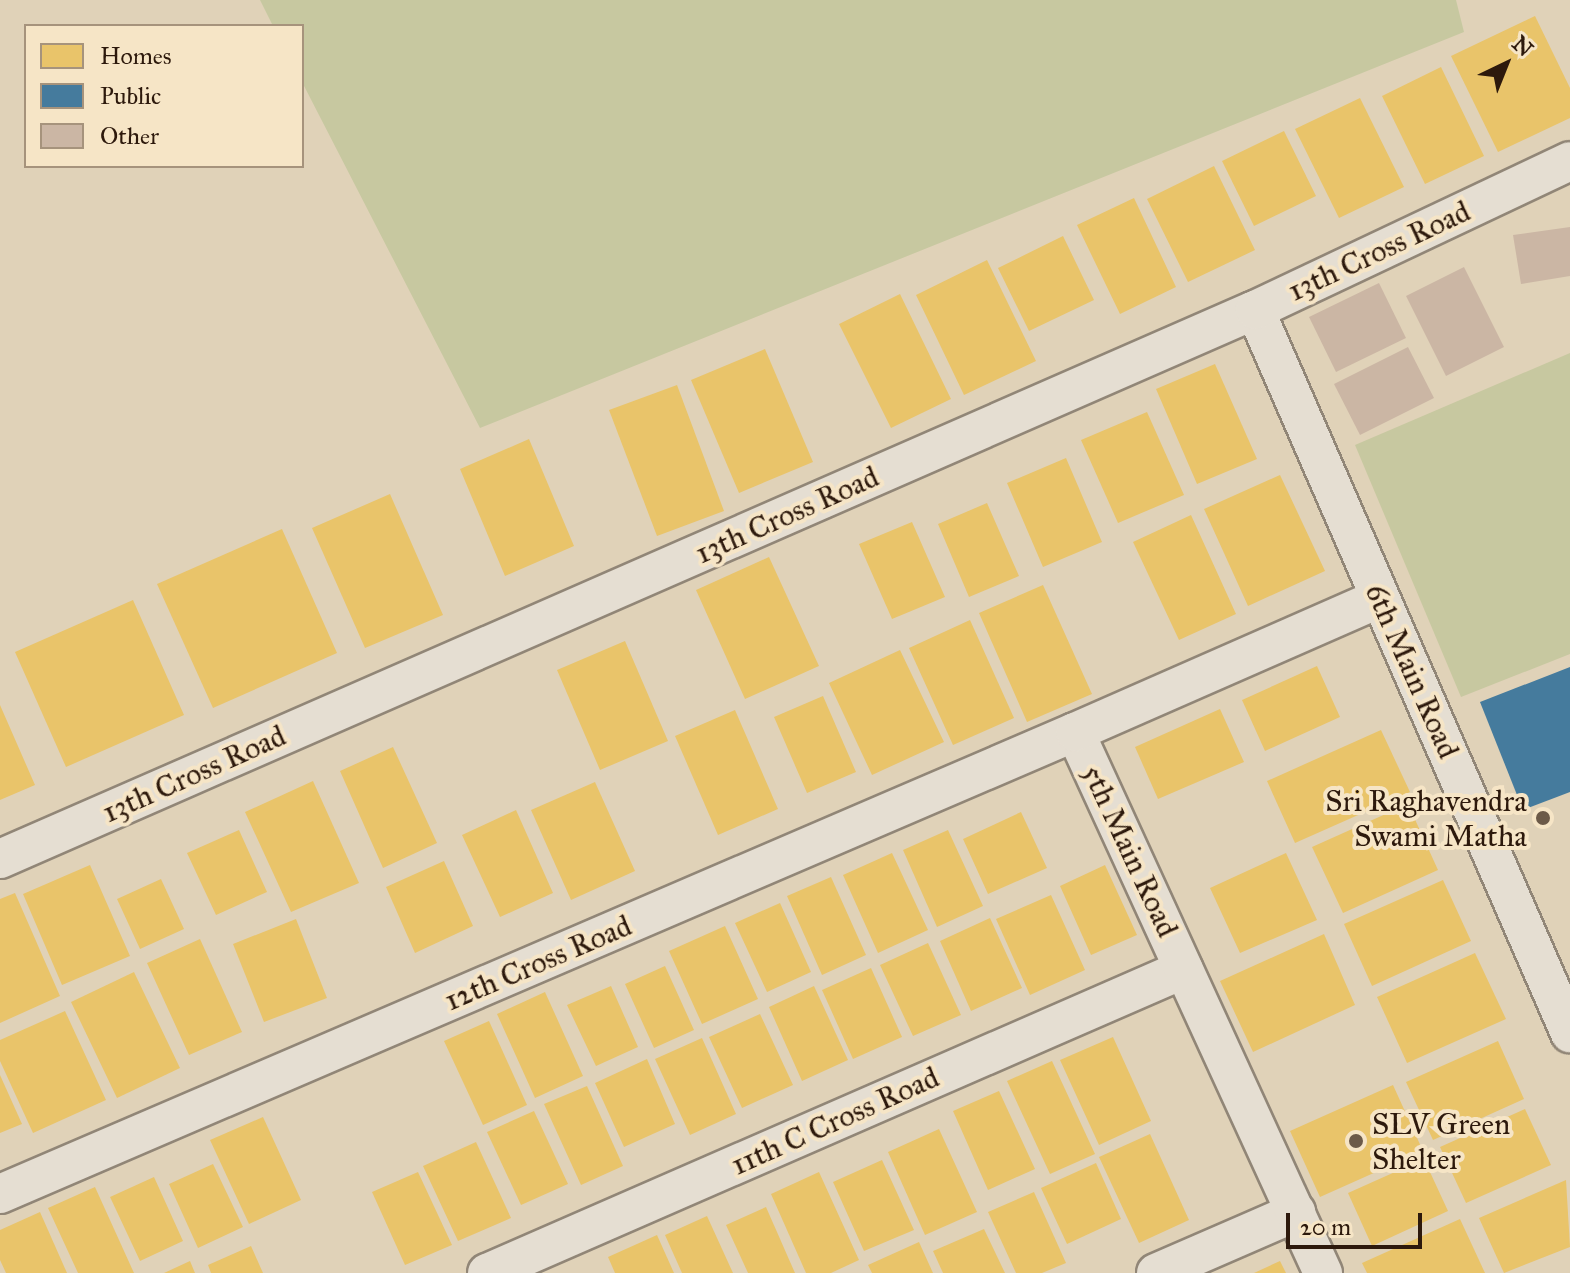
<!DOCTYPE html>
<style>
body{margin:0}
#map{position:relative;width:1570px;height:1273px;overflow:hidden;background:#e0d2b8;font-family:"IM FELL Great Primer",serif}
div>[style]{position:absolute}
.green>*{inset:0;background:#c7c8a0}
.homes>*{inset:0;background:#e9c46a}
.public>*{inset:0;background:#457b9d}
.building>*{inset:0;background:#cbb6a4}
.roads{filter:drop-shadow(2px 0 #918677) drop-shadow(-2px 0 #918677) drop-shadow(0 2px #918677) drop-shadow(0 -2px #918677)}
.street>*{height:38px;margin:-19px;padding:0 19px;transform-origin:19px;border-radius:19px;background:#e5ded2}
.dots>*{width:22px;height:22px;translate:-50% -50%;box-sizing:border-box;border:4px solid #f6e5c6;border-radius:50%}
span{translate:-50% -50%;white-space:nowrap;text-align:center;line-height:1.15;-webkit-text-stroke:8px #f6e5c6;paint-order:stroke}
.street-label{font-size:30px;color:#2d190c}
.poi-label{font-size:30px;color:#2d190c}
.right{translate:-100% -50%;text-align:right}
.left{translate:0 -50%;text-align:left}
.legend{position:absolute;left:24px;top:24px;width:280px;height:144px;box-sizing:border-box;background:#f6e5c6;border:2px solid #a6937c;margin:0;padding:10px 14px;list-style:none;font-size:24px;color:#2d190c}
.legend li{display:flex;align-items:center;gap:16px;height:40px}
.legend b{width:40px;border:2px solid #a6937c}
.north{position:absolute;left:1466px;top:24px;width:80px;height:80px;-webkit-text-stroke:6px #f6e5c6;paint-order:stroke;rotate:43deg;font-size:22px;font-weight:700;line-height:32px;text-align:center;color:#2d190c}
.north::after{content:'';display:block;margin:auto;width:28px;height:36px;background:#2d190c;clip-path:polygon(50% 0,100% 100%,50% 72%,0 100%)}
.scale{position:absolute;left:1286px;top:1213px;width:136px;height:36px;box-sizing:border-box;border:4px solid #2d190c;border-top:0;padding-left:10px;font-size:24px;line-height:28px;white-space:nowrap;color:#2d190c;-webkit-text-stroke:6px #f6e5c6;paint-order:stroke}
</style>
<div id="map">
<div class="green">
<i style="clip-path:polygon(260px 0,1456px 0,1464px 32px,480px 428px,302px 82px,302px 26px,273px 26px)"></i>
<i style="clip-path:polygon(1570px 353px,1570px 654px,1461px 697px,1355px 445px)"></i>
</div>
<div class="homes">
<i style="clip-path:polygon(1535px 16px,1570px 88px,1570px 118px,1498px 152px,1451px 56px)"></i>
<i style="clip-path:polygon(1441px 67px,1484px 156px,1425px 184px,1382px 96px)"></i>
<i style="clip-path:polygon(1360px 98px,1404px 187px,1339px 218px,1295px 129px)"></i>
<i style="clip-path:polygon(1284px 131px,1316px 196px,1254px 226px,1222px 161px)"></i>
<i style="clip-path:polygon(1214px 166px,1255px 250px,1188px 282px,1147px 199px)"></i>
<i style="clip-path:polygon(1134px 198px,1176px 287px,1120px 314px,1077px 225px)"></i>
<i style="clip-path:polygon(1063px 236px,1094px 300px,1029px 331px,998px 268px)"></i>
<i style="clip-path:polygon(987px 260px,1036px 361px,964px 395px,916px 295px)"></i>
<i style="clip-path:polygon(900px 294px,951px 399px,891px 428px,839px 324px)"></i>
<i style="clip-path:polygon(765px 349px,813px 462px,739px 493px,691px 380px)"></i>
<i style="clip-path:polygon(1215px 364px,1257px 459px,1197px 484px,1156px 389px)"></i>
<i style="clip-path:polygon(677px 385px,724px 511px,657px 536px,609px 410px)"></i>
<i style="clip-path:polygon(1147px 412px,1184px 495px,1118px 523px,1081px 440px)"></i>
<i style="clip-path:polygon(529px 439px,574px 546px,505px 576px,460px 469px)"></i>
<i style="clip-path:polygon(1066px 458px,1102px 542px,1043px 567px,1007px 483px)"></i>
<i style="clip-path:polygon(1280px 475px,1325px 571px,1248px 606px,1204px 509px)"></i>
<i style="clip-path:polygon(390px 494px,443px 615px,365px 648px,312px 528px)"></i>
<i style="clip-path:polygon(987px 503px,1019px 576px,969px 597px,938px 524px)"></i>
<i style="clip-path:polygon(1191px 515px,1236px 614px,1179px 640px,1133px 542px)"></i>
<i style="clip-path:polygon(912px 522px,945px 597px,892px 619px,859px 544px)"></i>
<i style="clip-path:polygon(282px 529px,337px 653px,213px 708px,157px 584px)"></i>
<i style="clip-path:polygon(769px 557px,819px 666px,745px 699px,696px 590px)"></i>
<i style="clip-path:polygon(1043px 585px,1092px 694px,1027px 722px,979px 613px)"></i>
<i style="clip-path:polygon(133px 600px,184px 715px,66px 767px,15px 652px)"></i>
<i style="clip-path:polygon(970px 620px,1014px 718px,953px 745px,909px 648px)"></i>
<i style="clip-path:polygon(625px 641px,668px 741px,600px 770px,557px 670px)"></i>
<i style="clip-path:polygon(900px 650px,944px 742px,872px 775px,829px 683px)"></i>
<i style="clip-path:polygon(1317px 666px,1340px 717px,1265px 751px,1242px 700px)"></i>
<i style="clip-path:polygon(823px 696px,856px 772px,807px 793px,774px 717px)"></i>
<i style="clip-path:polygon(0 705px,35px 785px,0 800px)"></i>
<i style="clip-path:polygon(1220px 709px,1244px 762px,1158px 799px,1135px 747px)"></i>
<i style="clip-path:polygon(735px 710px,778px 809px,718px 835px,675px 736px)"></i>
<i style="clip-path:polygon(1381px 730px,1410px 792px,1295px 843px,1267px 781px)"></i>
<i style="clip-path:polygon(393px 747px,437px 843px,383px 868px,340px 771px)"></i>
<i style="clip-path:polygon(313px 781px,359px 883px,291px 912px,245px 812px)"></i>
<i style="clip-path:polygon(595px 782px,635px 871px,571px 900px,531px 810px)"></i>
<i style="clip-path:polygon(1408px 804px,1438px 870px,1343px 913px,1312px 847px)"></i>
<i style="clip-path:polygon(516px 810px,553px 893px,500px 917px,462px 835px)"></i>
<i style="clip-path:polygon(1021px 812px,1047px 868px,988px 894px,963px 839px)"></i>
<i style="clip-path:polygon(239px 830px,267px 892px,216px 915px,187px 853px)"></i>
<i style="clip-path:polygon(948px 830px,983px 906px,937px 927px,903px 850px)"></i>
<i style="clip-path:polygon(892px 853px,928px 930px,878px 953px,843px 875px)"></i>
<i style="clip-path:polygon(1286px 853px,1317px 920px,1240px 953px,1210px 888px)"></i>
<i style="clip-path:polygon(444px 861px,473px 926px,415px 953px,386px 887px)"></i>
<i style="clip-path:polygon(90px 865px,130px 956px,62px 985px,23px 894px)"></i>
<i style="clip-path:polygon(1105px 865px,1137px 935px,1091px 955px,1060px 886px)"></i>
<i style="clip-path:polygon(831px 877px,866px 955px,822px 975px,787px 896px)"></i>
<i style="clip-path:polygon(161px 879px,184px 929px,140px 949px,117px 899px)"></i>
<i style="clip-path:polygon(1443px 880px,1471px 941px,1372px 986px,1344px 924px)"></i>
<i style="clip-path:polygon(15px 893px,60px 996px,0 1023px,0 899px)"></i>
<i style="clip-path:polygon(1051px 895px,1085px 970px,1030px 995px,996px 919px)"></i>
<i style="clip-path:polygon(780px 903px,811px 972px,767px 992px,735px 923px)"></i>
<i style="clip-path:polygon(990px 918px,1022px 988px,971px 1011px,940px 941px)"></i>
<i style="clip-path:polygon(296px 919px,327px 998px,264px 1022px,233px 944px)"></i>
<i style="clip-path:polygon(725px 926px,758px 999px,702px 1024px,669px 951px)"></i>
<i style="clip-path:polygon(1324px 934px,1355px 1005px,1253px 1052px,1220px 981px)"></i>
<i style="clip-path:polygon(200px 939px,242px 1032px,189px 1055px,147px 963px)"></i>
<i style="clip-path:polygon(928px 943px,961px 1015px,913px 1036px,880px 965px)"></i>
<i style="clip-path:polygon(1475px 953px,1506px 1019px,1407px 1063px,1377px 997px)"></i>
<i style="clip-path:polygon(665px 966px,694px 1030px,654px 1048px,625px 984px)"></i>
<i style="clip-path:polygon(871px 968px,902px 1037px,853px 1059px,822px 990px)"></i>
<i style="clip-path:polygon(134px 972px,180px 1068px,117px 1098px,71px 1002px)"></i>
<i style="clip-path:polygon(611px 986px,638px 1047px,596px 1066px,567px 1005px)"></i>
<i style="clip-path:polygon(814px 986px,848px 1060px,802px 1081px,769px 1007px)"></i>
<i style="clip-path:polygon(545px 992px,583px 1076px,535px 1098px,497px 1014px)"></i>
<i style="clip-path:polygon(65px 1011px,106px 1100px,33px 1133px,0 1061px,0 1040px)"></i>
<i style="clip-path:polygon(760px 1014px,793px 1085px,742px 1108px,709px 1037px)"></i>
<i style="clip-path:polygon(489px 1021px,527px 1105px,483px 1125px,444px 1041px)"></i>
<i style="clip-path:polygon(1113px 1037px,1151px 1121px,1099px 1145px,1060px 1060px)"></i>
<i style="clip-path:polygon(702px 1038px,736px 1114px,690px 1135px,655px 1059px)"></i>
<i style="clip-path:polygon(1498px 1041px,1524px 1099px,1433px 1140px,1406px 1082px)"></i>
<i style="clip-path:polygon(647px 1059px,675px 1124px,624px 1147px,595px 1083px)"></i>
<i style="clip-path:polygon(1052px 1061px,1095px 1154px,1050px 1174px,1007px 1081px)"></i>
<i style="clip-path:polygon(0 1075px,22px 1124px,0 1133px)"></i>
<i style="clip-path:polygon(1393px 1085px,1423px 1151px,1320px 1197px,1290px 1131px)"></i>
<i style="clip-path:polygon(587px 1086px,623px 1166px,581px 1185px,544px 1104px)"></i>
<i style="clip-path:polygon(999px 1091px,1035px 1169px,988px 1190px,953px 1111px)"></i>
<i style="clip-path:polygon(1525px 1109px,1551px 1165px,1466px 1203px,1440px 1147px)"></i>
<i style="clip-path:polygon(534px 1111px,568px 1184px,521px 1205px,487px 1132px)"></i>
<i style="clip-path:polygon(263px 1117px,301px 1200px,249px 1224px,210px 1140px)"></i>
<i style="clip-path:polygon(939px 1129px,977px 1212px,925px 1235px,888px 1152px)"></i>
<i style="clip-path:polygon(1150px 1134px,1189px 1220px,1139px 1243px,1099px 1157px)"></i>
<i style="clip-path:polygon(476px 1142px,511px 1218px,458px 1241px,423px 1166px)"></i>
<i style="clip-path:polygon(1424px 1159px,1448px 1211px,1372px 1246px,1348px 1193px)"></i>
<i style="clip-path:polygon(882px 1160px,914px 1230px,864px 1251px,833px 1182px)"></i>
<i style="clip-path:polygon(1096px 1163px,1121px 1219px,1067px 1244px,1041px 1188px)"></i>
<i style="clip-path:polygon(213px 1164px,243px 1227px,198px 1248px,169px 1184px)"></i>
<i style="clip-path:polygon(418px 1172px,452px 1245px,405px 1265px,372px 1192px)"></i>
<i style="clip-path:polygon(819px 1172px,859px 1260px,831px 1273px,806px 1273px,771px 1194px)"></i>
<i style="clip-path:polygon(154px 1177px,183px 1241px,140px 1261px,110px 1197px)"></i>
<i style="clip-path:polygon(1566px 1180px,1570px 1247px,1504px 1273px,1479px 1218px)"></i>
<i style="clip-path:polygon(95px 1187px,134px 1273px,78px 1273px,48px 1208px)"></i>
<i style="clip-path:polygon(1034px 1192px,1066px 1263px,1042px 1273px,1016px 1273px,988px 1212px)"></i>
<i style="clip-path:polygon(766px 1207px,795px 1273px,748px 1273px,726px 1225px)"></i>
<i style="clip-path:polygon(40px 1212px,67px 1273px,6px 1273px,0 1260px,0 1230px)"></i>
<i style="clip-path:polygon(707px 1216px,733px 1273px,682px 1273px,665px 1235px)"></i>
<i style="clip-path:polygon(1460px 1219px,1485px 1273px,1367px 1273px,1362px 1263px)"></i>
<i style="clip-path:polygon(984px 1229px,1005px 1273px,943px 1273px,933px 1251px)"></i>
<i style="clip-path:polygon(657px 1235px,674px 1273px,615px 1273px,608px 1257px)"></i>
<i style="clip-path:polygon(919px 1242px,933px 1273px,872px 1273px,868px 1265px)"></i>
<i style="clip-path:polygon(251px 1246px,263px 1273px,211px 1273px,208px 1265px)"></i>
<i style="clip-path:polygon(190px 1261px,195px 1273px,164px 1273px)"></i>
<i style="clip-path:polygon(1280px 1261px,1286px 1273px,1254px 1273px)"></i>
</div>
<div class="public">
<i style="clip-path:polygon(1570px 667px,1570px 792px,1523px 810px,1480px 702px)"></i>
</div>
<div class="building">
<i style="clip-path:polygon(1570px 227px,1570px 276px,1521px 284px,1513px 235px)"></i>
<i style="clip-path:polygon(1464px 267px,1504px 347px,1446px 376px,1406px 296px)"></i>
<i style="clip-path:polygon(1379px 283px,1406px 338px,1336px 372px,1309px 317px)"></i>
<i style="clip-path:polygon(1408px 347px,1434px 398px,1360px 435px,1334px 384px)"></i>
</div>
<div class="roads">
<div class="street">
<i style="left:1255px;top:310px;width:789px;rotate:66.46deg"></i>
<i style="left:0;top:859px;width:1370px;rotate:-23.63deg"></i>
<i style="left:1255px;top:310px;width:348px;rotate:-25.3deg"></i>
<i style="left:0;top:1194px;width:1170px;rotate:-23.26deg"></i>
<i style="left:487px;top:1273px;width:760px;rotate:-23.56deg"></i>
<i style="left:1156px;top:1273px;width:153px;rotate:-23.5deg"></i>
<i style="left:1323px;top:1273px;width:595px;rotate:-114.63deg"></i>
<i style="left:1075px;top:732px;width:333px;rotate:-23.7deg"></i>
</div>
</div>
<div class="dots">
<i style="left:1543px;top:818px;background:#6c5a48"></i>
<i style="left:1356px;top:1141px;background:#6c5a48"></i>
</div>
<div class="street-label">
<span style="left:1379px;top:251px;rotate:-25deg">13th Cross Road</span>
<span style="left:787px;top:515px;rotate:-24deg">13th Cross Road</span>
<span style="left:1412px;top:671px;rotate:66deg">6th Main Road</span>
<span style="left:194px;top:774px;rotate:-24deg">13th Cross Road</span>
<span style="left:1130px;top:851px;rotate:65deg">5th Main Road</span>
<span style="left:538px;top:963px;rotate:-23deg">12th Cross Road</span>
<span style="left:835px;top:1121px;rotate:-24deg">11th C Cross Road</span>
</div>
<div class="poi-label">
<span class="right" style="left:1527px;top:818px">Sri Raghavendra<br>Swami Matha</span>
<span class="left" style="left:1372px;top:1141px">SLV Green<br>Shelter</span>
</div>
<ul class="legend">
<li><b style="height:22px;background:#e9c46a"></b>Homes</li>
<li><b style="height:22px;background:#457b9d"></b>Public</li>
<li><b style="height:22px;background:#cbb6a4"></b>Other</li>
</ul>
<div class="north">N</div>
<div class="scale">20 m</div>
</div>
